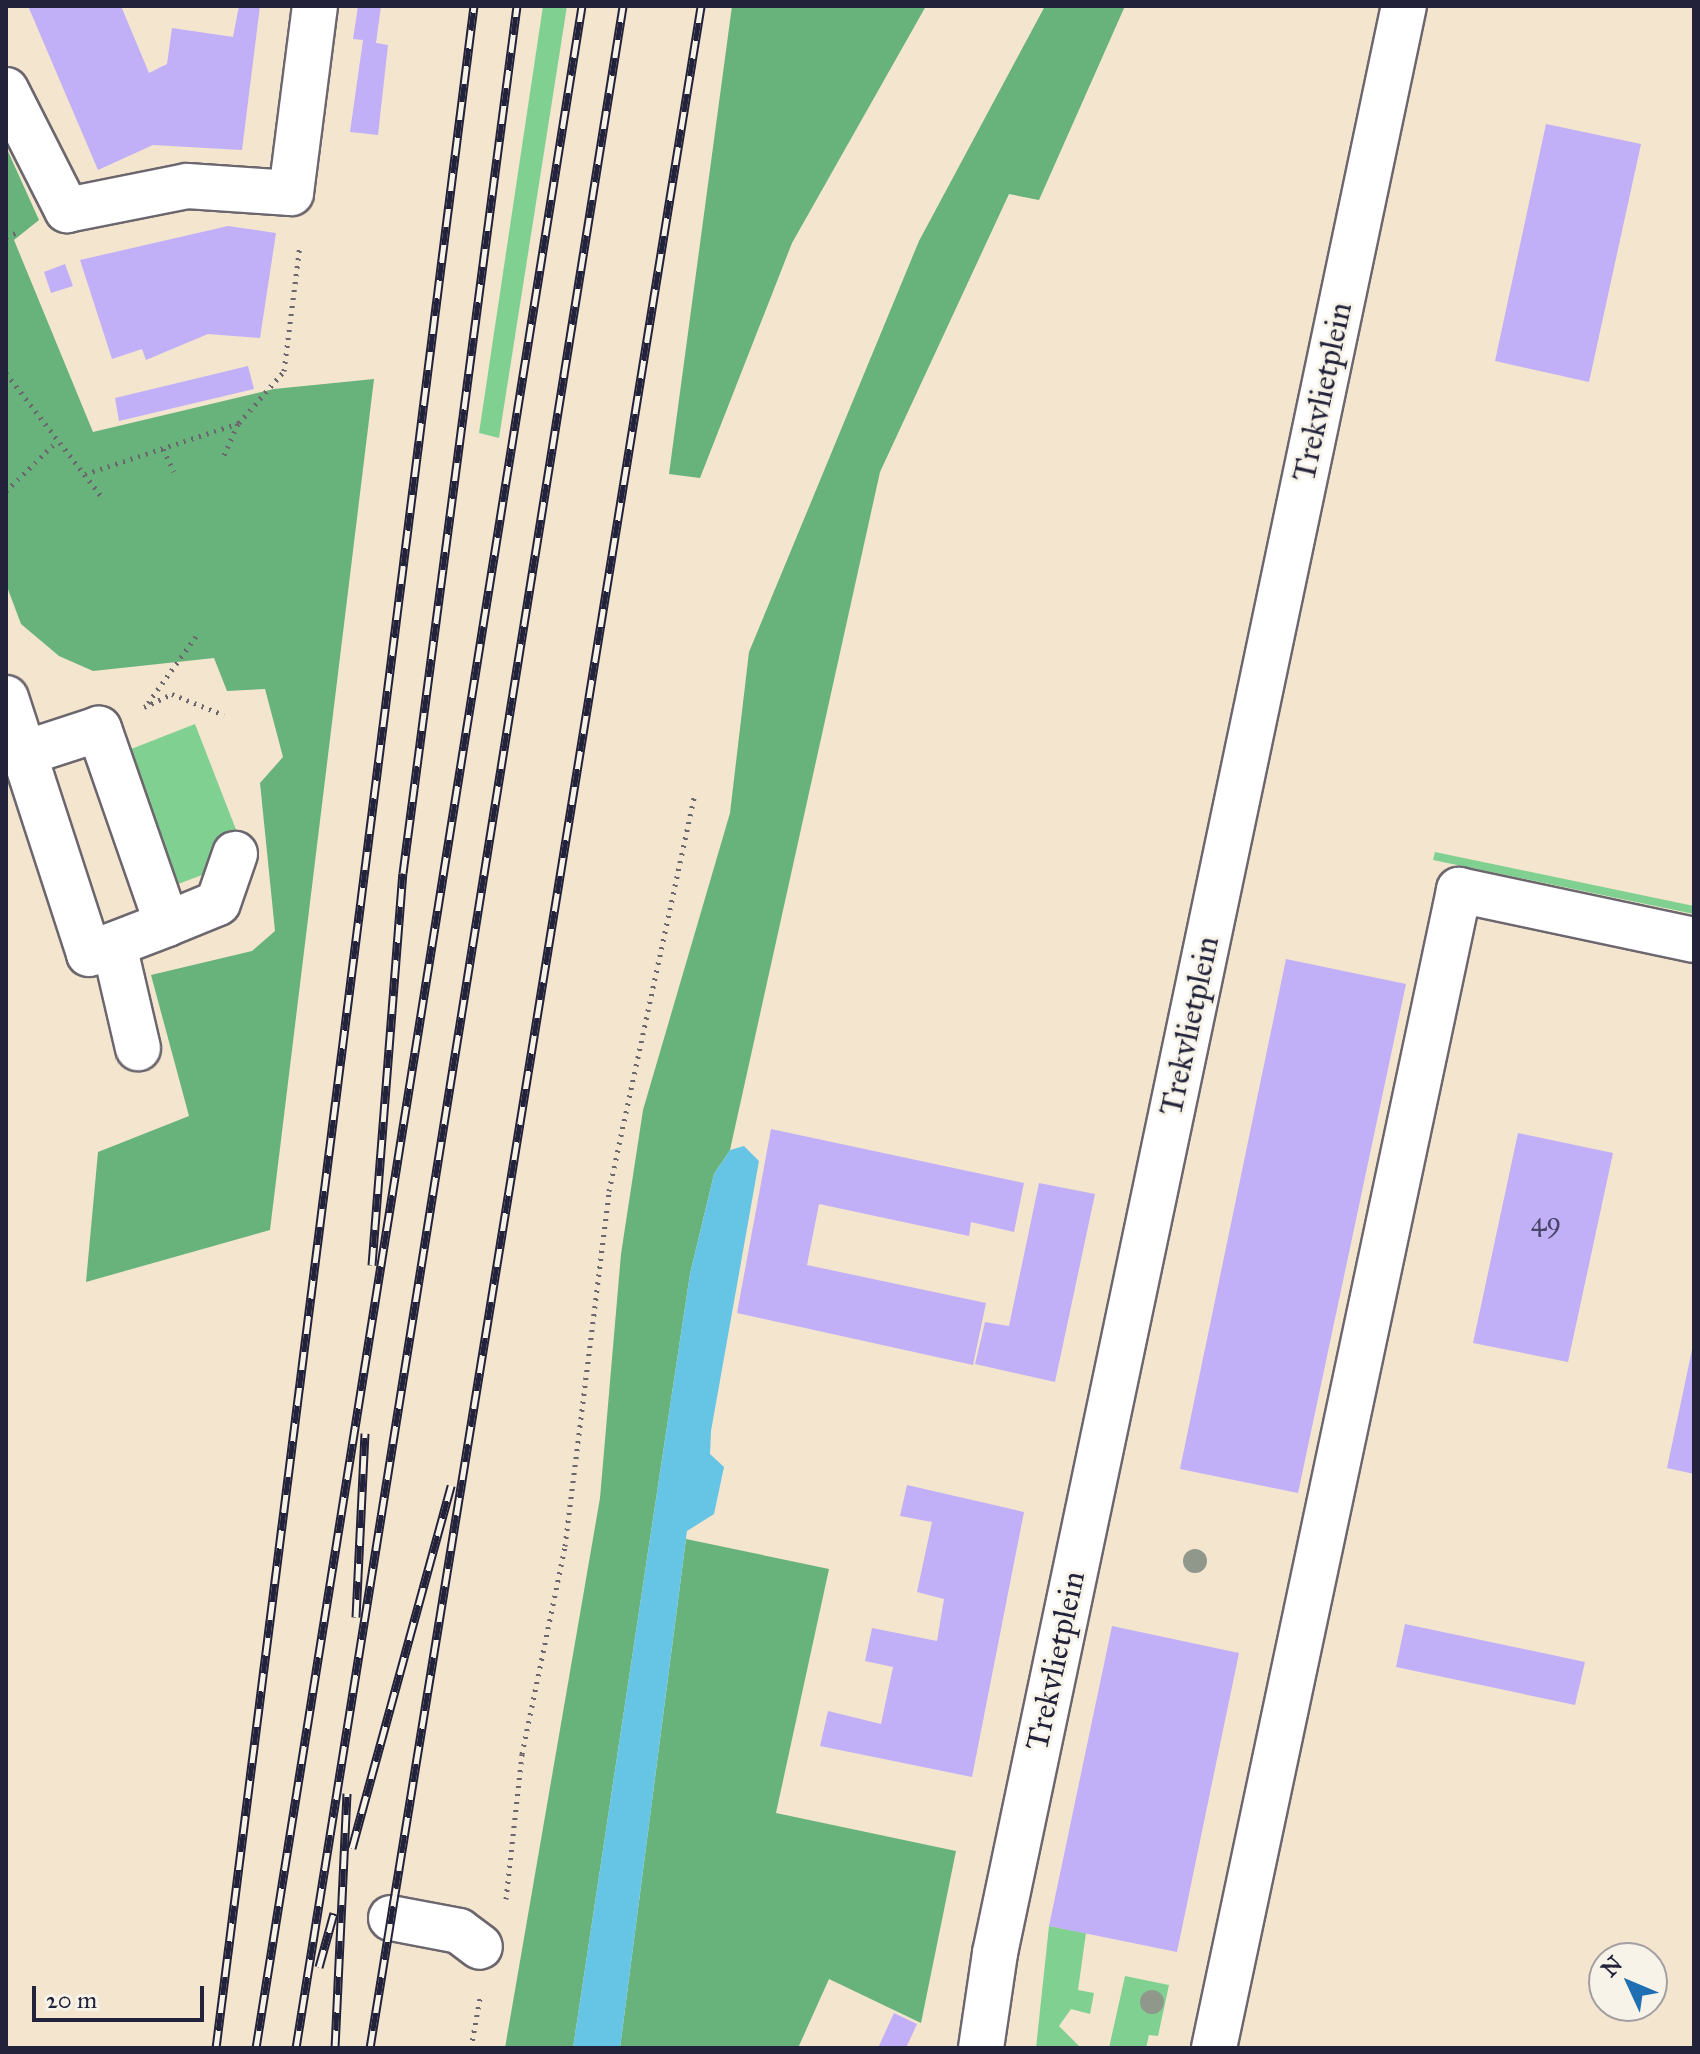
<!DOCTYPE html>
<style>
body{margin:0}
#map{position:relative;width:1700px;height:2054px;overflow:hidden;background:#f4e5ce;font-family:"IM FELL Great Primer",serif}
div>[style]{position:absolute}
.green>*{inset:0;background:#80d191}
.forest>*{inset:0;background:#68b37b}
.water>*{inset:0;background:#66c4e4}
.building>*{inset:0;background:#c1b0f8}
.path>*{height:5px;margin-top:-2.5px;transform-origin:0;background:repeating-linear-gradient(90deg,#6c666e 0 2px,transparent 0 8px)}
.roads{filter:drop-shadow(2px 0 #6c666e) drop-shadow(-2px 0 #6c666e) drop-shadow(0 2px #6c666e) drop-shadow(0 -2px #6c666e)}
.minor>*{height:44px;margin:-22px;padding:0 22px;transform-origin:22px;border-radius:22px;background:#fff}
.rail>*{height:9px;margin-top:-4.5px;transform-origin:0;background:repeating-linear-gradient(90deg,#f7f3e8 0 18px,#22223b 0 36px);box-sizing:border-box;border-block:2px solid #22223b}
.trees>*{width:24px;height:24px;margin:-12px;border-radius:50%;background:#90978b}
span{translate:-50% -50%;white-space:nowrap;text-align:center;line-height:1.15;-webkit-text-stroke:6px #f7f3e8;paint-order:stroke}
.number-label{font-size:28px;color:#4a466a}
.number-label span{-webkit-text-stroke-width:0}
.street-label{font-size:32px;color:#22223b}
.frame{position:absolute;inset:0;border:8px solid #22223b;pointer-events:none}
.north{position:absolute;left:1588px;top:1942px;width:80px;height:80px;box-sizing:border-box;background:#f7f3e8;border:2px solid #a29fa3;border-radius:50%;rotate:314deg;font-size:22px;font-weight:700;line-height:32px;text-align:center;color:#22223b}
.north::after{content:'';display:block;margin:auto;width:28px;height:36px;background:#1f6fb2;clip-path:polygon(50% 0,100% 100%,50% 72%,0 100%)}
.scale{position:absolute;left:32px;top:1986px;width:172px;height:36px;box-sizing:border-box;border:4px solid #22223b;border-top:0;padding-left:10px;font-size:24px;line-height:28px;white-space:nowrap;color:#22223b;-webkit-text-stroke:6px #f7f3e8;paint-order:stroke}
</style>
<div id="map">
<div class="green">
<i style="clip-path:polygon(543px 6px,567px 6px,499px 438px,479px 433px)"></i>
<i style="clip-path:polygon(195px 724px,247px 858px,173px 886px,121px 753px)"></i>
<i style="clip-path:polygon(1435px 852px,1694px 906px,1694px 914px,1433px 860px)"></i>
<i style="clip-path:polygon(1049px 1926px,1086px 1933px,1078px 1990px,1094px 1993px,1090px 2014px,1071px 2009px,1059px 2026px,1081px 2048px,1036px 2048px)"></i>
<i style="clip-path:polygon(1125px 1976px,1169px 1985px,1158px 2036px,1149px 2035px,1146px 2048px,1109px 2048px)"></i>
</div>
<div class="forest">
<i style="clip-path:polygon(732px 6px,926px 6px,792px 243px,700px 478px,669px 474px)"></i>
<i style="clip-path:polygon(1045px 6px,1125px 6px,1039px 200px,1009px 194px,880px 472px,730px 1150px,714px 1174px,690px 1274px,573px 2048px,505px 2048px,600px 1498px,621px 1254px,643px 1110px,730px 813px,749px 652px,919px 241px)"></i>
<i style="clip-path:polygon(6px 147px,39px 220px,14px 240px,93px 432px,274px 389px,374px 379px,270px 1230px,86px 1282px,98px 1152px,189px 1116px,151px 975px,252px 951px,275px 931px,260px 783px,283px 757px,265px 689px,227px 691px,214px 658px,93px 671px,59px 656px,21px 624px,6px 584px)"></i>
<i style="clip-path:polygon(686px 1539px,829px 1569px,776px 1813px,956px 1851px,921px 2023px,829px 1979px,798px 2048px,620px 2048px)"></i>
</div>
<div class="water">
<i style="clip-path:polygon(744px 1146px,759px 1161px,711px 1431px,710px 1454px,724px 1467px,714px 1514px,687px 1531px,620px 2048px,573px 2048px,690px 1274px,714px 1174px,730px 1150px)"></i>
</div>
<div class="building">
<i style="clip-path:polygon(28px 6px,121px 6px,149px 73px,167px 64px,172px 28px,233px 37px,239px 6px,260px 6px,242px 150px,153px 145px,98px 170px)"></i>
<i style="clip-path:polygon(358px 6px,381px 6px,376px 43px,388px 45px,378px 135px,350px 132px,363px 40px,353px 39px)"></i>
<i style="clip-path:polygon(1546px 124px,1641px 144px,1589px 382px,1495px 361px)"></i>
<i style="clip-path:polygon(228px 226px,276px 233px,260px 338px,208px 334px,146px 360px,142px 349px,112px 359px,80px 260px)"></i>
<i style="clip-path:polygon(65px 264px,73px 286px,51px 293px,44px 272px)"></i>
<i style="clip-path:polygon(248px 366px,254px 389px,119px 421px,115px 398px)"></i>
<i style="clip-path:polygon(1286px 959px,1406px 984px,1298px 1493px,1180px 1469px)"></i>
<i style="clip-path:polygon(771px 1129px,1024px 1183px,1014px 1232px,971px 1222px,969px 1236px,819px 1204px,807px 1265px,986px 1303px,973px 1365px,737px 1313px)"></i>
<i style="clip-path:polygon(1518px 1133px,1613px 1153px,1568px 1362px,1473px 1343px)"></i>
<i style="clip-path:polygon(1039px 1183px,1095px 1194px,1055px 1382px,975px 1364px,985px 1322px,1009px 1326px)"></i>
<i style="clip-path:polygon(1693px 1345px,1694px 1345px,1694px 1474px,1667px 1468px)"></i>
<i style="clip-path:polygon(907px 1485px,1024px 1512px,972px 1777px,820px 1746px,828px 1711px,881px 1724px,893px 1667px,865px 1661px,872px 1628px,937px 1641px,944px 1599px,917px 1592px,932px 1522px,900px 1516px)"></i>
<i style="clip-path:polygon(1405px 1624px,1585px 1662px,1575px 1705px,1396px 1667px)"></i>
<i style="clip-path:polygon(1112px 1626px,1239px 1653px,1177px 1952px,1049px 1926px)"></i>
<i style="clip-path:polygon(894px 2013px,917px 2024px,906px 2048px,878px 2048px)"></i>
</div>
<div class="path">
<i style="left:6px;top:237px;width:15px;rotate:-23deg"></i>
<i style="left:6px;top:373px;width:155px;rotate:52.3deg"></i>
<i style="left:163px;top:449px;width:25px;rotate:64deg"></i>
<i style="left:224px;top:455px;width:34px;rotate:-66deg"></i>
<i style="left:85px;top:474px;width:162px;rotate:-18.3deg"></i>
<i style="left:239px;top:423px;width:69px;rotate:-49.1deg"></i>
<i style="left:284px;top:371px;width:127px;rotate:-82.8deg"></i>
<i style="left:6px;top:491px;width:69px;rotate:-44.4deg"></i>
<i style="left:148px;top:703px;width:87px;rotate:-54.3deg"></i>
<i style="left:144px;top:707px;width:31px;rotate:-25deg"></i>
<i style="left:172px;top:694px;width:56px;rotate:22deg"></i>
<i style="left:506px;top:1899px;width:146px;rotate:-83.7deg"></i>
<i style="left:522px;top:1754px;width:212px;rotate:-78.3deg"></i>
<i style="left:565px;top:1546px;width:358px;rotate:-82.9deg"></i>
<i style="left:609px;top:1191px;width:403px;rotate:-77.8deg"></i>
<i style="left:471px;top:2048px;width:51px;rotate:-79.8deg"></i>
</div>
<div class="roads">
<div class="minor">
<i style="left:6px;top:90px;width:135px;rotate:63.1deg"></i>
<i style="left:67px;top:210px;width:122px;rotate:-11.3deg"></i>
<i style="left:187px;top:186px;width:104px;rotate:3.9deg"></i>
<i style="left:291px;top:193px;width:189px;rotate:-82.7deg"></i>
<i style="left:6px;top:698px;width:269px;rotate:72deg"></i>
<i style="left:89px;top:954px;width:84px;rotate:-21deg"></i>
<i style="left:167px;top:924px;width:207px;rotate:-109.2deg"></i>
<i style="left:99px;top:729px;width:78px;rotate:162deg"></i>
<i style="left:167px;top:924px;width:55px;rotate:-22.4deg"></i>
<i style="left:218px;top:903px;width:52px;rotate:-70.9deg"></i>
<i style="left:114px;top:945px;width:106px;rotate:76.9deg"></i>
<i style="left:391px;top:1918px;width:69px;rotate:10.8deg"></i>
<i style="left:459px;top:1931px;width:26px;rotate:37deg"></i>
<i style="left:981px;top:2048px;width:96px;rotate:-81.6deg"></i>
<i style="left:995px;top:1953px;width:1989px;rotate:-78.14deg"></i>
<i style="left:1214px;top:2048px;width:1184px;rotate:-78.05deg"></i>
<i style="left:1459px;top:890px;width:240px;rotate:12deg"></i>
</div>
</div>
<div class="rail">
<i style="left:372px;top:1265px;width:393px;rotate:-85.5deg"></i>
<i style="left:403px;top:873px;width:874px;rotate:-82.51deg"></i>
<i style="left:356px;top:1617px;width:184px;rotate:-87.2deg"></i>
<i style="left:352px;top:1848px;width:376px;rotate:-74.7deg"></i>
<i style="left:319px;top:1967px;width:56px;rotate:-74.5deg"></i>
<i style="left:216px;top:2048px;width:2058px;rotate:-82.8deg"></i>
<i style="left:256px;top:2048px;width:2068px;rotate:-80.93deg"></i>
<i style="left:296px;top:2048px;width:2068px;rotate:-80.9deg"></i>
<i style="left:335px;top:2048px;width:255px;rotate:-87.3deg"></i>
<i style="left:370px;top:2048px;width:2069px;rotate:-80.79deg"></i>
</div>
<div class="trees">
<i style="left:1195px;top:1561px"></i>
<i style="left:1152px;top:2002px"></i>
</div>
<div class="number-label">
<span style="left:1546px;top:1222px">49</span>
</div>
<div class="street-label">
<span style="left:1323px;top:392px;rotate:-78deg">Trekvlietplein</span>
<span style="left:1190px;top:1026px;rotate:-78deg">Trekvlietplein</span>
<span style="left:1056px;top:1661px;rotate:-78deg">Trekvlietplein</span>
</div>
<div class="frame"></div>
<div class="north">N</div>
<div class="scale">20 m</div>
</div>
